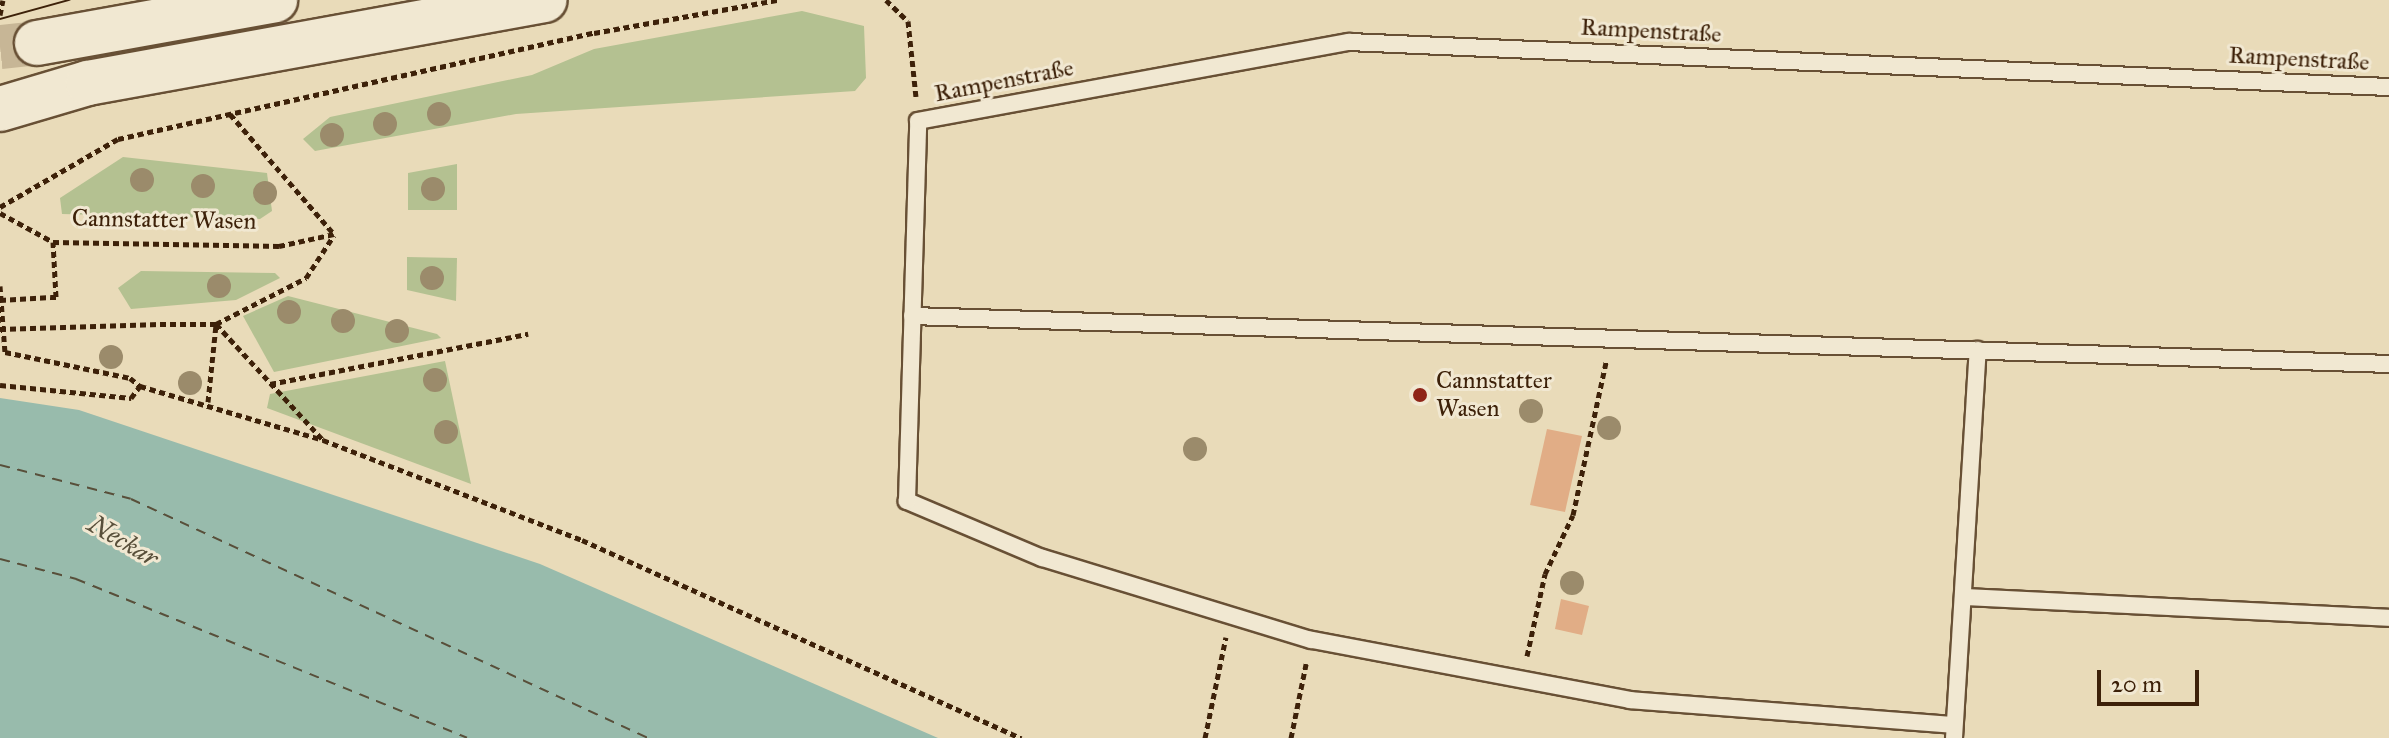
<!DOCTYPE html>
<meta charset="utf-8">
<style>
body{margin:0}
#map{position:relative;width:2389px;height:738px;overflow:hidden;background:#e9dbb9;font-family:"IM FELL Great Primer",serif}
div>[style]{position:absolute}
.green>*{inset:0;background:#b4c191}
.water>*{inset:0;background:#98bbac}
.ferry>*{height:2px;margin-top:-1px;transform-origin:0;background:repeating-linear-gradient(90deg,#584f3a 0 10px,transparent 0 18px)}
.building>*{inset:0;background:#e1ad86}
.secondary-tunnel>*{height:44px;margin-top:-22px;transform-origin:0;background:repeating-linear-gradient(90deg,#c7b696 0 44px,transparent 0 66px)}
.path>*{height:5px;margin-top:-2.5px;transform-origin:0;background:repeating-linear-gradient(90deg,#3d2109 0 6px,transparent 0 10px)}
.roads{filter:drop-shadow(2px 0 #685035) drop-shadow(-2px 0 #685035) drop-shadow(0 2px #685035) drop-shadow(0 -2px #685035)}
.lane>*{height:16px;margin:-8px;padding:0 8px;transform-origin:8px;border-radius:8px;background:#f1e8d2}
.secondary>*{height:44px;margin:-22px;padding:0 22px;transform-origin:22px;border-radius:22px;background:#f1e8d2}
.tram>*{height:2px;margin:-1px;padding:0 1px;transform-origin:1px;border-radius:1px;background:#3d2109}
.path-bridge>*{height:5px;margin-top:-2.5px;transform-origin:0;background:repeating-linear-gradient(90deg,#3d2109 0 6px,transparent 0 10px)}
.trees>*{width:24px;height:24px;margin:-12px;border-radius:50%;background:#9b8b6b}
.dots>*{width:22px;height:22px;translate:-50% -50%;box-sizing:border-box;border:4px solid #f1e8d2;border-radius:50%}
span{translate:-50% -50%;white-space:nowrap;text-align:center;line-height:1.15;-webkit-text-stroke:6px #f1e8d2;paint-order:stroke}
.street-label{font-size:24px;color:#3d2109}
.poi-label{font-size:24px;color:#3d2109}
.left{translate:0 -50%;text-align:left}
.water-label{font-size:26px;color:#584f3a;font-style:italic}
.scale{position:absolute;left:2097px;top:670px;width:102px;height:36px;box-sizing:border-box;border:4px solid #3d2109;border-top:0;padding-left:10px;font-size:24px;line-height:28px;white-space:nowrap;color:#3d2109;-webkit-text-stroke:6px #f1e8d2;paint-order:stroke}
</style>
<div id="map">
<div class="green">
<i style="clip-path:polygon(802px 11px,864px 26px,866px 78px,855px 91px,516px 114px,315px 151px,303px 139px,330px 117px,532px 75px,594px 49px)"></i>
<i style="clip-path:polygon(123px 157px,267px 173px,272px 211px,260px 219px,62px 214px,60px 198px)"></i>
<i style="clip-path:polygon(457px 164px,457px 210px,408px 210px,408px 173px)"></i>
<i style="clip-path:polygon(407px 257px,457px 258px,456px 301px,407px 290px)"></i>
<i style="clip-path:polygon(141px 271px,275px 273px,280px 278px,236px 300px,131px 309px,118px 288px)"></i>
<i style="clip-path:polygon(288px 296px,437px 334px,441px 338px,274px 372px,243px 316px)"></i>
<i style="clip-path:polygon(445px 361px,471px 484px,267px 408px,270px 394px)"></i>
</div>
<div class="water">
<i style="clip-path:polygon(0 398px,79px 410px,540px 564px,938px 738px,0 738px)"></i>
</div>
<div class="ferry">
<i style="left:0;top:465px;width:135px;rotate:14.5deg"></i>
<i style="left:131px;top:499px;width:570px;rotate:24.81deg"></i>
<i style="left:0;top:559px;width:79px;rotate:14.7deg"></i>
<i style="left:76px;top:579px;width:422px;rotate:22.1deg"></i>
</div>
<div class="building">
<i style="clip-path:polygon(1547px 429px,1582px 436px,1565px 512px,1530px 505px)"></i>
<i style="clip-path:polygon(1561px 599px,1589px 606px,1582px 635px,1555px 629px)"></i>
</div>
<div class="secondary-tunnel">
<i style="left:0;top:47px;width:37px;rotate:-6deg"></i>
</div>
<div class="path">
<i style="left:886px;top:0;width:30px;rotate:44deg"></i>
<i style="left:908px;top:21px;width:76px;rotate:84deg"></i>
<i style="left:0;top:15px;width:15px;rotate:-79deg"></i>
<i style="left:230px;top:114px;width:159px;rotate:49.1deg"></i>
<i style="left:0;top:207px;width:136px;rotate:-30deg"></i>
<i style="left:118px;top:139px;width:488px;rotate:-12.6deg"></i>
<i style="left:594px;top:33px;width:187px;rotate:-10.2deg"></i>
<i style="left:0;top:213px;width:60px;rotate:28.7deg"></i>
<i style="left:53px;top:242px;width:226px;rotate:1deg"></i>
<i style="left:279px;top:246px;width:56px;rotate:-12.3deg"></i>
<i style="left:0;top:286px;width:66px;rotate:85.7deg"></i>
<i style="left:5px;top:352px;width:128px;rotate:11.7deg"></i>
<i style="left:130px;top:378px;width:13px;rotate:39deg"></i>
<i style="left:140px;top:386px;width:191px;rotate:16.4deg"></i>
<i style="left:323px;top:440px;width:278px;rotate:21.1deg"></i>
<i style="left:582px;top:540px;width:482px;rotate:24.3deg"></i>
<i style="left:51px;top:297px;width:5px"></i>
<i style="left:56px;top:297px;width:55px;rotate:-93.1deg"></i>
<i style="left:160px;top:324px;width:56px"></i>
<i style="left:216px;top:324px;width:156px;rotate:47.3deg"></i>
<i style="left:270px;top:384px;width:263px;rotate:-11deg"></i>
<i style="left:0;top:385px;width:132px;rotate:5.7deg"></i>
<i style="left:131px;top:398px;width:15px;rotate:-53deg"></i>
<i style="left:208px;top:402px;width:78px;rotate:-84.1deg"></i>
<i style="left:216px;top:324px;width:101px;rotate:-27.1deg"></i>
<i style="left:306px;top:278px;width:51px;rotate:-56.9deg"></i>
<i style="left:1527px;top:656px;width:84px;rotate:-77.6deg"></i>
<i style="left:1545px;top:574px;width:65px;rotate:-64.6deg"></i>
<i style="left:1573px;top:515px;width:157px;rotate:-77.8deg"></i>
<i style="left:1205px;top:738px;width:103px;rotate:-78.3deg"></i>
<i style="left:1291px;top:738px;width:76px;rotate:-78.5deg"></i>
</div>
<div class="roads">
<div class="lane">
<i style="left:912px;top:316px;width:1478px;rotate:1.86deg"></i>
<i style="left:1963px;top:597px;width:427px;rotate:2.8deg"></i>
<i style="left:1954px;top:725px;width:325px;rotate:-175.6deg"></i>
<i style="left:1630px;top:700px;width:325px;rotate:-169.3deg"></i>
<i style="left:1311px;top:640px;width:281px;rotate:-163deg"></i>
<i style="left:1042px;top:558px;width:147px;rotate:-157.1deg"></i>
<i style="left:907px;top:501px;width:380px;rotate:-88.3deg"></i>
<i style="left:918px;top:121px;width:438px;rotate:-10.4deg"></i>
<i style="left:1349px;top:42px;width:1041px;rotate:2.48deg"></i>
<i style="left:1954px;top:738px;width:389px;rotate:-86.5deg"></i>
</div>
<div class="secondary">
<i style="left:37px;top:43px;width:242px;rotate:-10.2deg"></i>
<i style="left:0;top:109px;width:92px;rotate:-16.5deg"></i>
<i style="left:88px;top:83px;width:464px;rotate:-10.3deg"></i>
</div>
</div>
<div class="tram">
<i style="left:0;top:19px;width:72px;rotate:-15.4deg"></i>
</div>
<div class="path-bridge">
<i style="left:0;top:300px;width:51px;rotate:-3.4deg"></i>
<i style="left:0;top:329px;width:160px;rotate:-1.8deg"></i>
</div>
<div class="trees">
<i style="left:439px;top:114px"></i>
<i style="left:385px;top:124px"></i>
<i style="left:332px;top:135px"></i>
<i style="left:142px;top:180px"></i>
<i style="left:203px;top:186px"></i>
<i style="left:433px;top:189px"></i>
<i style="left:265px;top:193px"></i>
<i style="left:432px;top:278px"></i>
<i style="left:219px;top:286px"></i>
<i style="left:289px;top:312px"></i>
<i style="left:343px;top:321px"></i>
<i style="left:397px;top:331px"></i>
<i style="left:111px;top:357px"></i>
<i style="left:435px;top:380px"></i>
<i style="left:190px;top:383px"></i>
<i style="left:1531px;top:411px"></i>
<i style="left:1609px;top:428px"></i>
<i style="left:446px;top:432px"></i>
<i style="left:1195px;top:449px"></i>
<i style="left:1572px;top:583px"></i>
</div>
<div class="dots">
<i style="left:1420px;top:395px;background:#8f2418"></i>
</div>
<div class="street-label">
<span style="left:1651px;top:31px;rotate:3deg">Rampenstraße</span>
<span style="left:2299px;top:59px;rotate:3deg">Rampenstraße</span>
<span style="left:1004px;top:81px;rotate:-11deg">Rampenstraße</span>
<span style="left:164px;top:220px;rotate:1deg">Cannstatter Wasen</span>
</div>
<div class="poi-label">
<span class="left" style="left:1436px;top:395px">Cannstatter<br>Wasen</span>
</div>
<div class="water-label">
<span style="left:123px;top:541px;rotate:30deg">Neckar</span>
</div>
<div class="scale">20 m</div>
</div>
